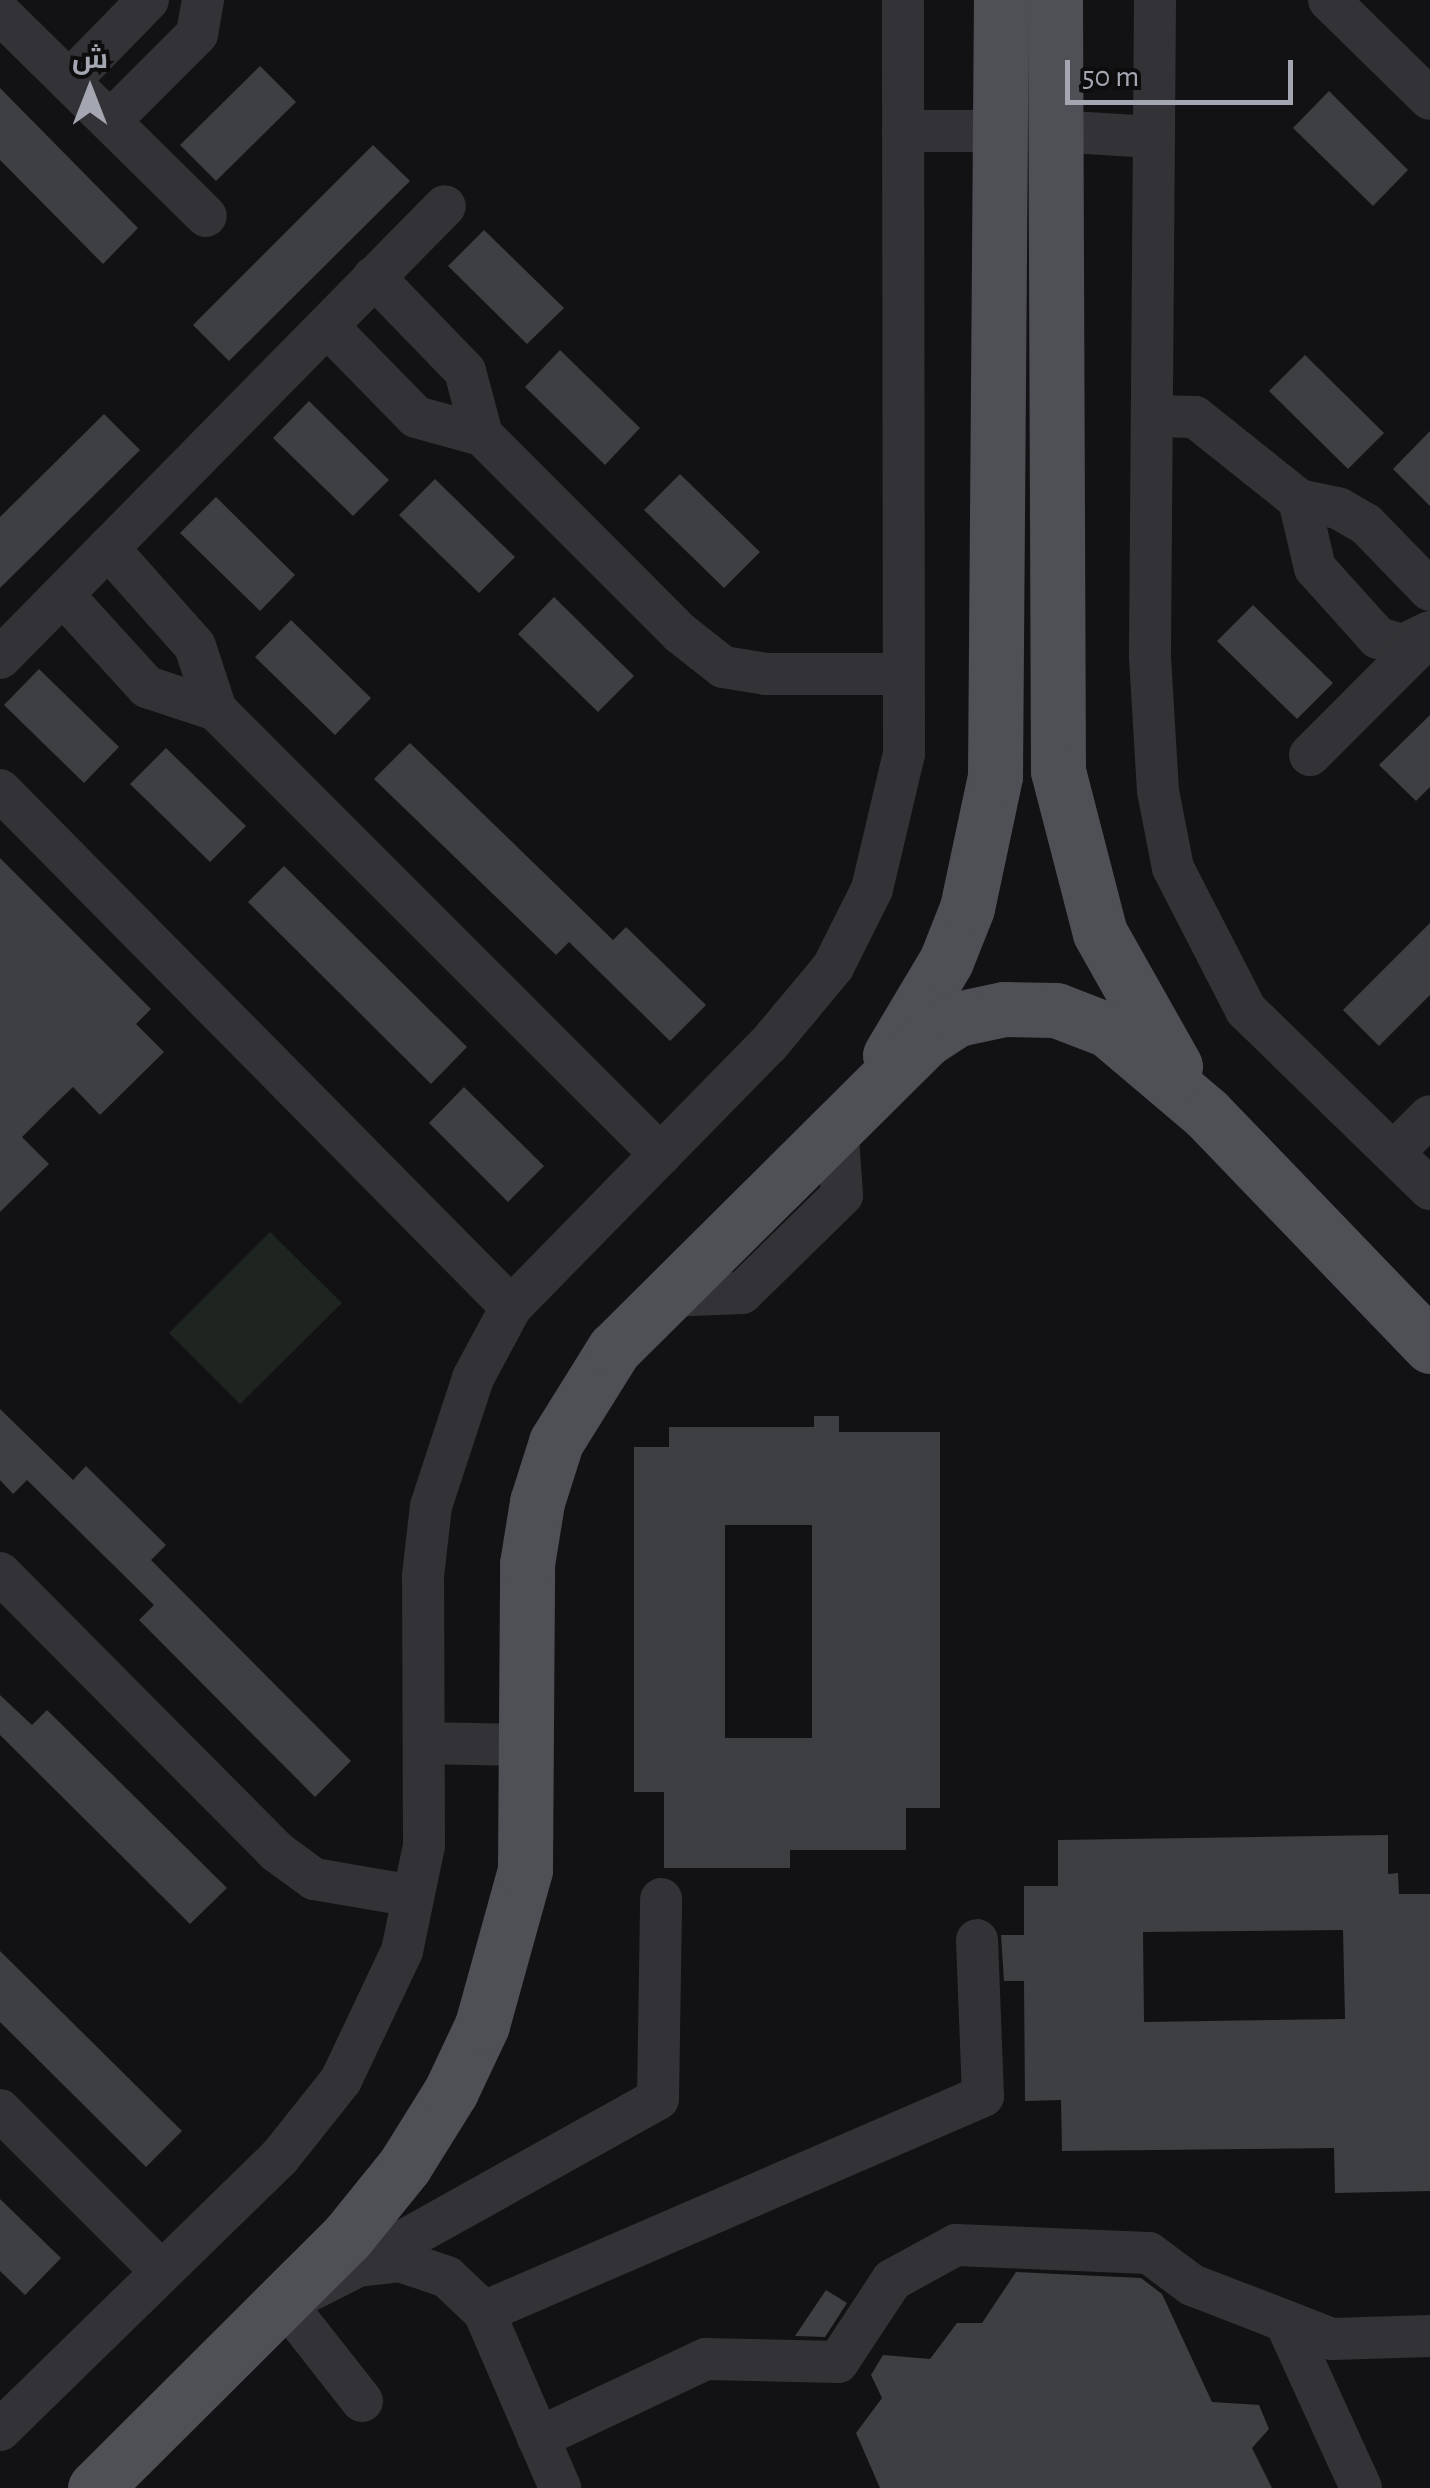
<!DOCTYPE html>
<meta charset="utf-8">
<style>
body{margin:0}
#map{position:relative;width:1430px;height:2488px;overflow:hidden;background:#121113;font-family:"Alegreya Sans",Cairo,sans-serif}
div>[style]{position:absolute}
.green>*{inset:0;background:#1e2520}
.building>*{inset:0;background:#3e3f43}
.minor>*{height:42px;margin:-21px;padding:0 21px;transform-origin:21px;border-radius:21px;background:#333337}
.major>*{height:55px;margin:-27.5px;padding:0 27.5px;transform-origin:27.5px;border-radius:27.5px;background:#4f5056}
span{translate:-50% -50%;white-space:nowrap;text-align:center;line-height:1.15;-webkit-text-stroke:8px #0d0d0e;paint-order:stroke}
.north{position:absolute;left:40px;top:40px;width:100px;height:100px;-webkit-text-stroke:8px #0d0d0e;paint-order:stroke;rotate:0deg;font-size:28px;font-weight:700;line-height:40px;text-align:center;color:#a4a7b2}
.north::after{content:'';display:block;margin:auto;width:35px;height:45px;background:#a4a7b2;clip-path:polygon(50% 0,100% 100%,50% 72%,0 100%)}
.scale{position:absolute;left:1065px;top:60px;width:228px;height:45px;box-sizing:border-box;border:5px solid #a4a7b2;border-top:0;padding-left:12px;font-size:30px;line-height:35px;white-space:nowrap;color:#a4a7b2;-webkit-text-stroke:8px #0d0d0e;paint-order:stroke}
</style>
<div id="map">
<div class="green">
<i style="clip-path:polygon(270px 1232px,342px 1303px,240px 1404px,169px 1333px)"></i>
</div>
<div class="building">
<i style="clip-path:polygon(260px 66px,296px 102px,216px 181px,180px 145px)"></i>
<i style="clip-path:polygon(0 88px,138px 228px,103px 264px,0 160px)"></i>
<i style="clip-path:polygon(1329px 91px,1408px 170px,1373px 206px,1293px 128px)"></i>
<i style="clip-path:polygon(373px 145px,410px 181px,229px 361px,193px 325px)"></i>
<i style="clip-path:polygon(484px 230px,564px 308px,527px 344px,448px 266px)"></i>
<i style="clip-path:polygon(560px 350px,640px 428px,605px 465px,525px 387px)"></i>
<i style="clip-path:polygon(1305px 355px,1384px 433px,1348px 469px,1269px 391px)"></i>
<i style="clip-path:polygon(309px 401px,389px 480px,353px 516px,273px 438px)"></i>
<i style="clip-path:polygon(104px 414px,140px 450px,0 588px,0 517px)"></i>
<i style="clip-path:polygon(1430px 431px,1430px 506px,1393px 469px)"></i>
<i style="clip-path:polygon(680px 474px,760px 552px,724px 588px,644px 510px)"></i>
<i style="clip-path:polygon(435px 479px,515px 557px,479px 593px,399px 515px)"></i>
<i style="clip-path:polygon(216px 497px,295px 575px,260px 611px,180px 533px)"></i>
<i style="clip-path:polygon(554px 597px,634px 676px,598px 712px,518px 634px)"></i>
<i style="clip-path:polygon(1253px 605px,1333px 683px,1297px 719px,1217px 641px)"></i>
<i style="clip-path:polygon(291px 620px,371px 698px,335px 735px,255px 657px)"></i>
<i style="clip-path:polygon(39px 669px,119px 747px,84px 783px,4px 705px)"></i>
<i style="clip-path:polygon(1430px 715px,1430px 787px,1416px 801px,1379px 765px)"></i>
<i style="clip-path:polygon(410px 743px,613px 940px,626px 927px,706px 1005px,670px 1041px,569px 942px,556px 955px,374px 779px)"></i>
<i style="clip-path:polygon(166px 748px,246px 826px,210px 862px,130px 784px)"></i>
<i style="clip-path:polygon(0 858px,151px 1009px,136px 1024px,164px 1052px,100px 1115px,73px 1087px,50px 1109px,22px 1137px,49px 1164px,0 1212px)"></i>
<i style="clip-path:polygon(284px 866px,467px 1047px,431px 1084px,248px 902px)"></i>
<i style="clip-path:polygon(1430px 923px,1430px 995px,1379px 1046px,1343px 1010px)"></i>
<i style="clip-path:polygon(464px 1087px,544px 1166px,508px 1202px,429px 1123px)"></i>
<i style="clip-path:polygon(0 1409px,73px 1480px,86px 1466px,166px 1545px,151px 1560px,351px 1761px,315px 1797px,139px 1620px,154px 1605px,27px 1480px,13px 1494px,0 1480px)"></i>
<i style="clip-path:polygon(evenodd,814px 1416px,839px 1416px,839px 1432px,940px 1432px,940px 1808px,906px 1808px,906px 1850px,790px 1850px,790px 1868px,664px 1868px,664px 1792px,634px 1792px,634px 1447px,669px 1447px,669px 1427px,814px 1427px,814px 1416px,725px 1525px,812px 1525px,812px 1738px,725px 1738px,725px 1525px)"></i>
<i style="clip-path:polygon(0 1695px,32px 1725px,47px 1710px,227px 1888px,190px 1924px,0 1735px)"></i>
<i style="clip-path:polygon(evenodd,1388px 1835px,1388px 1874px,1398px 1873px,1399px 1894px,1430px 1894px,1430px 2191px,1335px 2193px,1334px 2148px,1062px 2151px,1061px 2100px,1025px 2101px,1024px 1981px,1004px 1981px,1001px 1935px,1024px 1935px,1024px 1886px,1058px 1886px,1058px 1840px,1388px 1835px,1343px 1930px,1345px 2019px,1144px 2022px,1143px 1932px,1343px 1930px)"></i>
<i style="clip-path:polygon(0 1951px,182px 2131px,146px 2167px,0 2022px)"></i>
<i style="clip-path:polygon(0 2199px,61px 2258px,25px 2295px,0 2271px)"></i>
<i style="clip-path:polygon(1016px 2272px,1141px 2278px,1162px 2294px,1212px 2402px,1259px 2405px,1269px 2429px,1252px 2448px,1272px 2488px,880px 2488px,856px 2433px,882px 2398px,871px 2375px,883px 2355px,930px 2359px,957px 2323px,982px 2323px)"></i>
<i style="clip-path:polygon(826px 2290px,847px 2303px,825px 2337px,795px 2336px)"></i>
</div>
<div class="minor">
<i style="left:1155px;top:0;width:657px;rotate:90.44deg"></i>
<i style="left:1150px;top:657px;width:134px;rotate:86.6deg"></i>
<i style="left:1158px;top:791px;width:78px;rotate:79deg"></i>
<i style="left:1173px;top:868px;width:160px;rotate:62.8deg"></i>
<i style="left:1246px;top:1010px;width:257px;rotate:44.2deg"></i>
<i style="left:1329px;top:0;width:141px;rotate:44.4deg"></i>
<i style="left:0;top:13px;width:289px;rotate:44.6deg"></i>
<i style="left:69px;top:81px;width:113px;rotate:-45.7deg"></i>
<i style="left:110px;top:121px;width:123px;rotate:-45deg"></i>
<i style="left:197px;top:34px;width:35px;rotate:-80deg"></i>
<i style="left:903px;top:131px;width:98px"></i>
<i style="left:1054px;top:131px;width:98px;rotate:3.5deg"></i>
<i style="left:327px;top:326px;width:127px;rotate:45.6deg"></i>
<i style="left:416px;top:417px;width:68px;rotate:15.3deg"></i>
<i style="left:482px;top:435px;width:66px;rotate:-104.9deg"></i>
<i style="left:465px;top:371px;width:131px;rotate:-134.1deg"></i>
<i style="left:1154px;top:416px;width:41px;rotate:1.4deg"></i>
<i style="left:1195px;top:417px;width:133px;rotate:38.6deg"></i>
<i style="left:1299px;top:500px;width:40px;rotate:12deg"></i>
<i style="left:1338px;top:508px;width:32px;rotate:30deg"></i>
<i style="left:1366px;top:524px;width:92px;rotate:45.9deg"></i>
<i style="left:482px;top:435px;width:280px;rotate:45deg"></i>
<i style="left:680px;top:633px;width:55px;rotate:38.3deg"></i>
<i style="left:723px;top:667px;width:44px;rotate:9.2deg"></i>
<i style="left:766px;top:674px;width:135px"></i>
<i style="left:1299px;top:500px;width:70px;rotate:76.8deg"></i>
<i style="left:1315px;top:568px;width:94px;rotate:48deg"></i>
<i style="left:1378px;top:638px;width:26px;rotate:16deg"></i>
<i style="left:1403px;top:645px;width:30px;rotate:-26deg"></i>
<i style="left:63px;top:595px;width:125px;rotate:47.6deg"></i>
<i style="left:147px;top:687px;width:73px;rotate:18.4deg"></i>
<i style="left:216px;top:710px;width:67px;rotate:-108.2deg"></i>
<i style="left:195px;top:646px;width:131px;rotate:-131.6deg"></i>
<i style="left:0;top:658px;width:634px;rotate:-45.45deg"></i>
<i style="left:216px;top:710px;width:629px;rotate:45deg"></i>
<i style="left:1310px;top:755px;width:170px;rotate:-45deg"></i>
<i style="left:0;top:790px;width:727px;rotate:45.33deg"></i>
<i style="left:1395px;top:1151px;width:49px;rotate:-45deg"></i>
<i style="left:667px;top:1296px;width:75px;rotate:-2.3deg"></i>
<i style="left:742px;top:1293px;width:140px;rotate:-44.4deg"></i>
<i style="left:842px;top:1195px;width:72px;rotate:-94deg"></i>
<i style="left:0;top:1573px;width:393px;rotate:45.2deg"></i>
<i style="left:277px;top:1852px;width:46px;rotate:36.1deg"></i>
<i style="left:314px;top:1879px;width:100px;rotate:9.7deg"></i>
<i style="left:424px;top:1743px;width:102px;rotate:1.1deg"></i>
<i style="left:0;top:2110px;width:228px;rotate:45deg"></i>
<i style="left:358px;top:2266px;width:343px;rotate:-29.1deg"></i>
<i style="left:658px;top:2099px;width:200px;rotate:-89.1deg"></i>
<i style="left:484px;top:2312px;width:544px;rotate:-23.41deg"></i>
<i style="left:983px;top:2096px;width:156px;rotate:-92.2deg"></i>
<i style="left:1285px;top:2321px;width:183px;rotate:65.5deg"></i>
<i style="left:362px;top:2401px;width:125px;rotate:-128.2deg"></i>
<i style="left:285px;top:2303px;width:82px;rotate:-26.9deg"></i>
<i style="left:358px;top:2266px;width:42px;rotate:-6.8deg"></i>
<i style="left:400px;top:2261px;width:50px;rotate:18.8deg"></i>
<i style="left:447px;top:2277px;width:51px;rotate:43.4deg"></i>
<i style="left:484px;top:2312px;width:192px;rotate:66.6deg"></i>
<i style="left:0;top:2430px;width:390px;rotate:-44.3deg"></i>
<i style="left:279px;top:2158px;width:100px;rotate:-51.5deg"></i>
<i style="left:341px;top:2080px;width:143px;rotate:-64.7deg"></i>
<i style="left:402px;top:1951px;width:107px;rotate:-78.2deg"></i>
<i style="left:424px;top:1846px;width:270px;rotate:-90.2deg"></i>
<i style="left:423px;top:1576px;width:70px;rotate:-83.5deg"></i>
<i style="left:431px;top:1506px;width:135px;rotate:-71.8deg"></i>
<i style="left:473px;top:1378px;width:81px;rotate:-61.8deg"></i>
<i style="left:511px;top:1307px;width:367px;rotate:-45.6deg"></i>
<i style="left:768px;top:1045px;width:102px;rotate:-50.2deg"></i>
<i style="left:833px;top:967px;width:87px;rotate:-63.4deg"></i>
<i style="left:872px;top:889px;width:139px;rotate:-76.7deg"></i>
<i style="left:904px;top:754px;width:754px;rotate:-90.08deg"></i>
<i style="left:538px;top:2438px;width:186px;rotate:-25.2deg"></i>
<i style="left:706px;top:2359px;width:132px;rotate:1.3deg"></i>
<i style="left:838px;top:2362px;width:98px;rotate:-56.6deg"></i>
<i style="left:892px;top:2280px;width:73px;rotate:-28.7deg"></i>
<i style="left:956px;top:2245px;width:193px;rotate:2.4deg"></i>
<i style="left:1149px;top:2253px;width:54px;rotate:36.7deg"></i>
<i style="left:1192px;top:2285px;width:150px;rotate:21.1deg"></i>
<i style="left:1332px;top:2339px;width:98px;rotate:-1.8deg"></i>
</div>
<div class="major">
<i style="left:1055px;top:0;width:771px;rotate:89.78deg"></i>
<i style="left:1058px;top:771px;width:167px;rotate:75.5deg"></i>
<i style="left:1100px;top:933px;width:153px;rotate:60.6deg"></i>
<i style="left:890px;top:1055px;width:109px;rotate:-59.2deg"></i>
<i style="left:946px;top:961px;width:57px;rotate:-68.4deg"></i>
<i style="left:967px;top:908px;width:135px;rotate:-78deg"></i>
<i style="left:995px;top:776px;width:776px;rotate:-89.56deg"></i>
<i style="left:95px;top:2488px;width:356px;rotate:-44.9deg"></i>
<i style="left:347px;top:2237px;width:92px;rotate:-51.1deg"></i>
<i style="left:405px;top:2165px;width:87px;rotate:-58.1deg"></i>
<i style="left:451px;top:2091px;width:73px;rotate:-64.8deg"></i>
<i style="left:482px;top:2025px;width:161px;rotate:-74.5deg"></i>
<i style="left:525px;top:1870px;width:306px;rotate:-89.6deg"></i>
<i style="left:527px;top:1564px;width:63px;rotate:-80.8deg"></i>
<i style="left:537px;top:1502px;width:63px;rotate:-72.4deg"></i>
<i style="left:556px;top:1442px;width:110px;rotate:-58.1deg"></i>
<i style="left:614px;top:1349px;width:438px;rotate:-44.8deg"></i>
<i style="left:925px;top:1040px;width:38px;rotate:-33deg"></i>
<i style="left:957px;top:1019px;width:48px;rotate:-12deg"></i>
<i style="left:1004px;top:1009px;width:52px;rotate:1.1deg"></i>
<i style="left:1056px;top:1010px;width:56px;rotate:21deg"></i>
<i style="left:1108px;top:1030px;width:130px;rotate:40.3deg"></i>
<i style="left:1207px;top:1114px;width:322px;rotate:46.1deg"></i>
</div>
<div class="north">ش</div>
<div class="scale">50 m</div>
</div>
